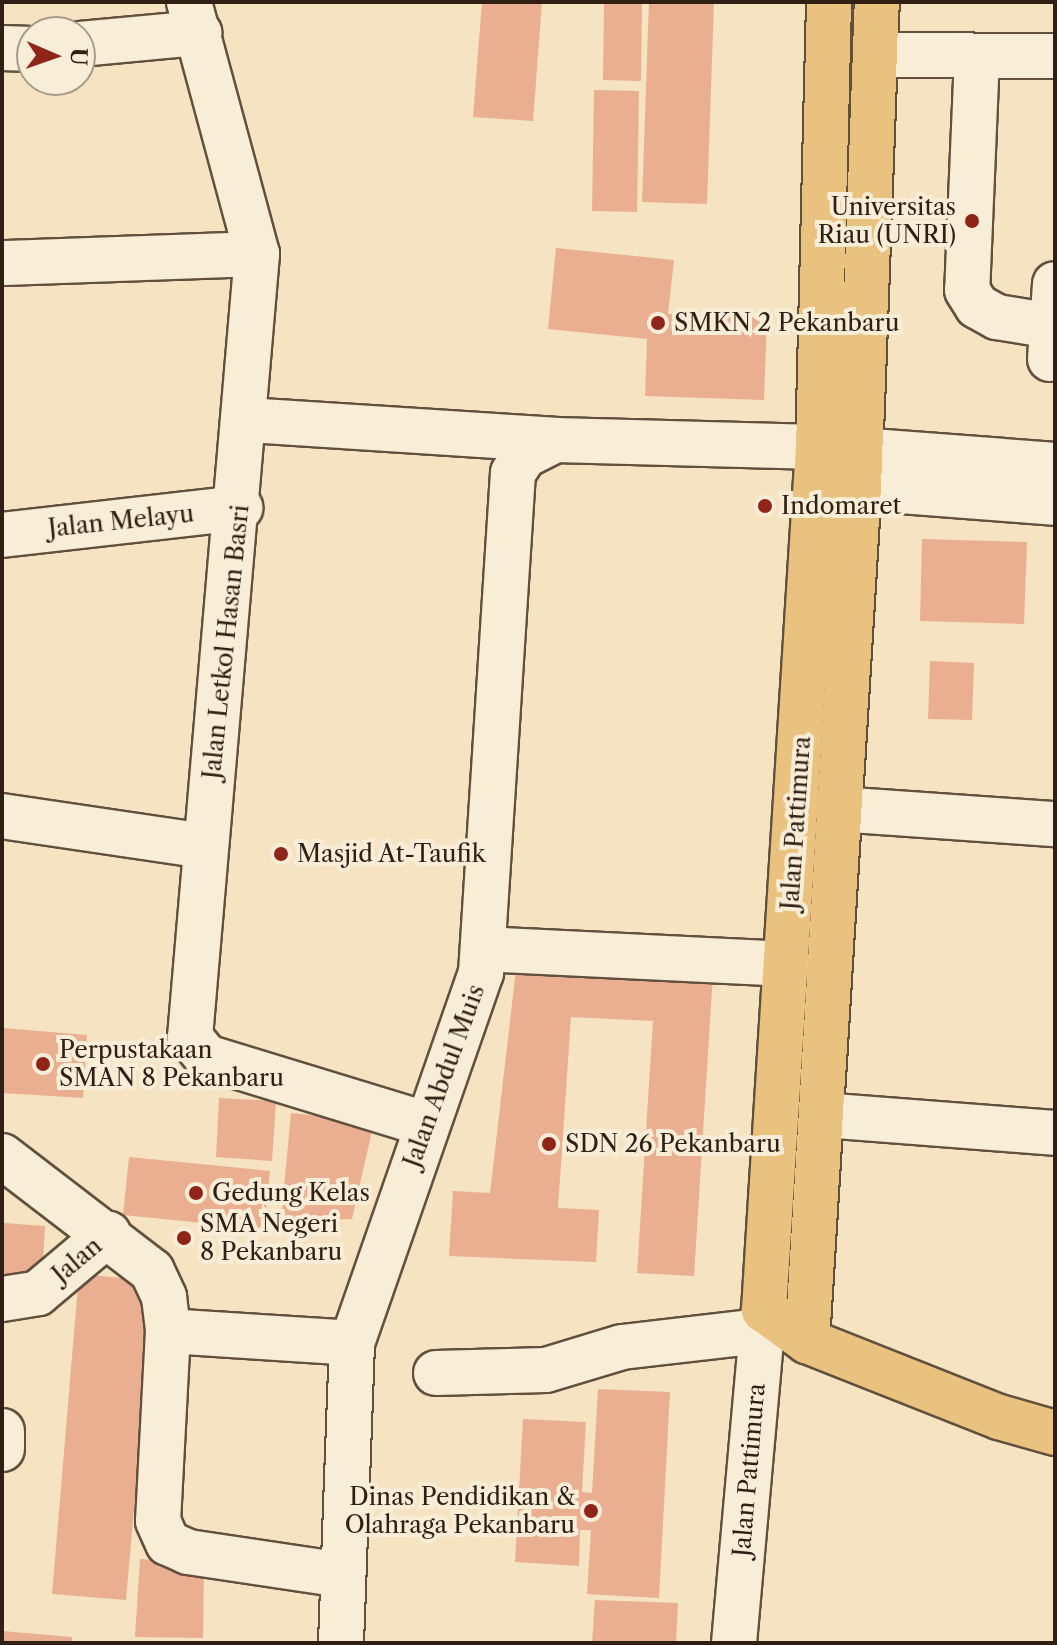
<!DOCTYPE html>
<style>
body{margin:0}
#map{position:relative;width:1057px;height:1645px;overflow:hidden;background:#f5e3c1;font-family:"Libre Caslon Text",serif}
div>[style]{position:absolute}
.building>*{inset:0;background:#e9af90}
.roads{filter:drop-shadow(2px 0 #61503e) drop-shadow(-2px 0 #61503e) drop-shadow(0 2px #61503e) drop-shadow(0 -2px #61503e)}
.minor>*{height:44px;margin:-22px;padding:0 22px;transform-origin:22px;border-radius:22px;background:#f8edd7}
.major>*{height:44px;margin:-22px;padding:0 22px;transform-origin:22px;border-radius:22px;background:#eac280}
.dots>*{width:22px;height:22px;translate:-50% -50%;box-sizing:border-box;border:4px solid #f8edd7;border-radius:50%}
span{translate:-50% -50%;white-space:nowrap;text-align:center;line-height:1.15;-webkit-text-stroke:8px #f8edd7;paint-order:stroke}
.poi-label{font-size:24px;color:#301f13}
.right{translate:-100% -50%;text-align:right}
.left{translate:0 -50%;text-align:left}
.street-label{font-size:24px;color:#301f13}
.frame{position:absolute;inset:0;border:4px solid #301f13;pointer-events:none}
.north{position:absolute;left:16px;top:16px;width:80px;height:80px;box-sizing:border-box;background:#f8edd7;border:2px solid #a89b89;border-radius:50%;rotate:92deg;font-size:22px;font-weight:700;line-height:32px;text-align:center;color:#301f13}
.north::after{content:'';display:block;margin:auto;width:28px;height:36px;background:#8f2418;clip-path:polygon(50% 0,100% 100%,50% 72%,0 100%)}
</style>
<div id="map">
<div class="building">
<i style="clip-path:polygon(482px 2px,542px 2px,533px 121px,473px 117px)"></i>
<i style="clip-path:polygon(604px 2px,642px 2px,641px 81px,603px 80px)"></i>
<i style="clip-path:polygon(649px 2px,714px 2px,707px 204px,642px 202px)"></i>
<i style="clip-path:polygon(594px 90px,639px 91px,637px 212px,592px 211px)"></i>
<i style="clip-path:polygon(556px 248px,674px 260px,668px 314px,767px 318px,764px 400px,645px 396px,647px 339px,548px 329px)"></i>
<i style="clip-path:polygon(922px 539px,1027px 542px,1024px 624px,920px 621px)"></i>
<i style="clip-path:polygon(930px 661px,974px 663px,972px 720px,928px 719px)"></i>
<i style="clip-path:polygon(517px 961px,713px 974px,694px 1276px,637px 1273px,653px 1021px,571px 1017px,558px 1208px,599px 1210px,596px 1262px,449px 1256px,453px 1191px,490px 1193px)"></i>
<i style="clip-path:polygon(2px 1028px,87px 1035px,83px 1098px,2px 1093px)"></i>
<i style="clip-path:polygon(219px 1098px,276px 1101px,272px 1161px,216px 1157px)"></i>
<i style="clip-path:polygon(291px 1113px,374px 1122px,352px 1219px,281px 1221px)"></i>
<i style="clip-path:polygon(129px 1157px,270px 1171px,264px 1229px,123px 1215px)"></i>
<i style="clip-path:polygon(2px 1223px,45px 1226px,42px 1281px,2px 1278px)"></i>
<i style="clip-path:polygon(79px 1274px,154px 1281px,126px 1600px,52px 1594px)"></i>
<i style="clip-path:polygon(598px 1389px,670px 1392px,659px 1598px,587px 1594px,591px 1530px,580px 1530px,579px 1566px,515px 1562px,523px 1419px,586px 1422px,582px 1492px,592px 1493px)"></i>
<i style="clip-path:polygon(140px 1559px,204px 1564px,203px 1638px,135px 1637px)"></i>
<i style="clip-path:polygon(595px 1600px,678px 1603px,676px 1643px,592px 1643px)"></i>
<i style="clip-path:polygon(2px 1631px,72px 1637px,72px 1643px,2px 1643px)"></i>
</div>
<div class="roads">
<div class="minor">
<i style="left:189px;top:2px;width:261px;rotate:74.9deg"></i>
<i style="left:257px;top:254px;width:786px;rotate:94.89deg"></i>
<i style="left:190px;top:1037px;width:26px;rotate:51deg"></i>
<i style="left:206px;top:1057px;width:229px;rotate:17deg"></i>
<i style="left:80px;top:44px;width:120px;rotate:-5.3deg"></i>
<i style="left:2px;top:48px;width:30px;rotate:2deg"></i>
<i style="left:876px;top:55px;width:179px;rotate:0.3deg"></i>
<i style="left:977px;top:56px;width:234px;rotate:92.4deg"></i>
<i style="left:967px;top:290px;width:19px;rotate:58deg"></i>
<i style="left:977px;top:306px;width:23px;rotate:29deg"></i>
<i style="left:997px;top:317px;width:56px;rotate:9.3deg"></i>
<i style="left:2px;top:263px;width:255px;rotate:-2deg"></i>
<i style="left:1050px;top:359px;width:75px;rotate:-86.2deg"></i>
<i style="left:248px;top:420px;width:308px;rotate:3.7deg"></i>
<i style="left:822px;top:485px;width:234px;rotate:4.4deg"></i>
<i style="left:2px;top:535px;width:240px;rotate:-6.5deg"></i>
<i style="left:838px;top:809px;width:218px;rotate:4deg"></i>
<i style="left:2px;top:816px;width:205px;rotate:8.4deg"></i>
<i style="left:483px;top:949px;width:304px;rotate:2.8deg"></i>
<i style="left:823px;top:1115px;width:233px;rotate:4.4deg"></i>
<i style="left:2px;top:1156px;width:189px;rotate:37.5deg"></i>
<i style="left:152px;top:1271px;width:29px;rotate:65deg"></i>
<i style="left:164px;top:1297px;width:34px;rotate:83deg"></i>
<i style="left:168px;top:1331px;width:184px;rotate:3.7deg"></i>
<i style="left:2px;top:1299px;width:36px;rotate:-9deg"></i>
<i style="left:38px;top:1293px;width:92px;rotate:-40.1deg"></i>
<i style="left:168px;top:1331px;width:190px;rotate:93deg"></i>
<i style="left:158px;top:1521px;width:24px;rotate:66deg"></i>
<i style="left:168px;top:1543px;width:22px;rotate:24deg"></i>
<i style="left:188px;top:1552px;width:156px;rotate:8.5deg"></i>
<i style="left:436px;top:1373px;width:110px;rotate:-1.6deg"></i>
<i style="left:546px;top:1370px;width:79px;rotate:-16.8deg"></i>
<i style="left:622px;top:1347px;width:140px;rotate:-6.6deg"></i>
<i style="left:2px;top:1431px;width:18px;rotate:90deg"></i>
<i style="left:341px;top:1643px;width:300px;rotate:-87.9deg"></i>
<i style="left:352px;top:1343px;width:392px;rotate:-70.8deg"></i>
<i style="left:481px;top:973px;width:501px;rotate:-86.34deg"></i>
<i style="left:513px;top:473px;width:20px;rotate:-57deg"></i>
<i style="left:524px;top:456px;width:35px;rotate:-27deg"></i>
<i style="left:555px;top:440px;width:263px;rotate:1.5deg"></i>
<i style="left:818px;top:447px;width:238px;rotate:4.3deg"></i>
<i style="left:734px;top:1643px;width:334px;rotate:-84.9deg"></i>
</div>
<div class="major">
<i style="left:829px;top:2px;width:445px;rotate:91.4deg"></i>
<i style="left:818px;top:447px;width:865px;rotate:93.58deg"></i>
<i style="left:764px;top:1310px;width:53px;rotate:35.8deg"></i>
<i style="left:807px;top:1341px;width:206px;rotate:21.6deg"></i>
<i style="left:999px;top:1417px;width:58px;rotate:15.9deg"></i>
<i style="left:807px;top:1341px;width:856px;rotate:-86.52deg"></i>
<i style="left:859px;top:487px;width:485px;rotate:-87.9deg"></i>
</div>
</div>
<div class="dots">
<i style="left:972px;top:221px;background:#8f2418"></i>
<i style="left:658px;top:323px;background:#8f2418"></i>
<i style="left:765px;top:506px;background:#8f2418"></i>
<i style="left:281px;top:854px;background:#8f2418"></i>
<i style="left:43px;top:1064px;background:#8f2418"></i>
<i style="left:549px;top:1144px;background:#8f2418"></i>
<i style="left:196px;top:1193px;background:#8f2418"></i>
<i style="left:184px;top:1238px;background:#8f2418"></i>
<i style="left:591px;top:1511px;background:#8f2418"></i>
</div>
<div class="poi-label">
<span class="right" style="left:956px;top:221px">Universitas<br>Riau (UNRI)</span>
<span class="left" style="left:674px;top:323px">SMKN 2 Pekanbaru</span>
<span class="left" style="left:781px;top:506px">Indomaret</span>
<span class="left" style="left:297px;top:854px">Masjid At-Taufik</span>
<span class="left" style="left:59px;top:1064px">Perpustakaan<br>SMAN 8 Pekanbaru</span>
<span class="left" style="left:565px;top:1144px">SDN 26 Pekanbaru</span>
<span class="left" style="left:212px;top:1193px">Gedung Kelas</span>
<span class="left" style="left:200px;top:1238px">SMA Negeri<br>8 Pekanbaru</span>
<span class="right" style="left:575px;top:1511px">Dinas Pendidikan &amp;<br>Olahraga Pekanbaru</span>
</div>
<div class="street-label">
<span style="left:121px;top:521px;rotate:-6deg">Jalan Melayu</span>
<span style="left:226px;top:642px;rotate:-84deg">Jalan Letkol Hasan Basri</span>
<span style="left:796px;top:823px;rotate:-86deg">Jalan Pattimura</span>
<span style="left:444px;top:1076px;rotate:-70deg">Jalan Abdul Muis</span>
<span style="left:77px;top:1260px;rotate:-40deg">Jalan</span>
<span style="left:749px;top:1470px;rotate:-85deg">Jalan Pattimura</span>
</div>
<div class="frame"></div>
<div class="north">U</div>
</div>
